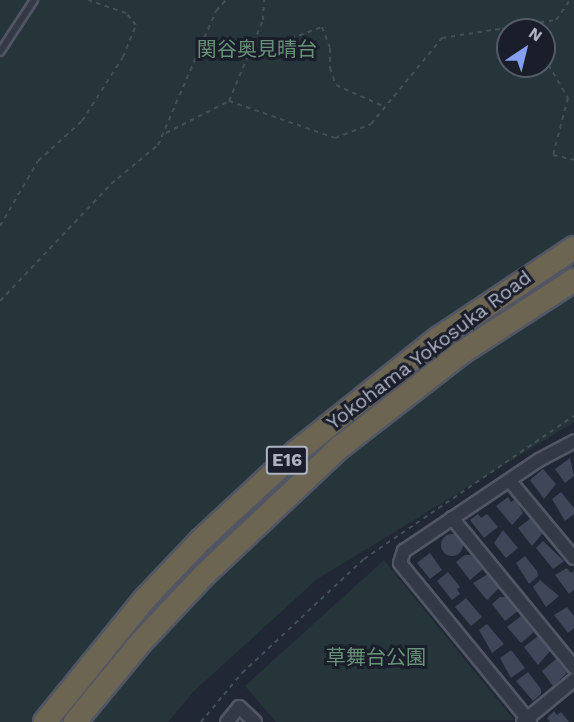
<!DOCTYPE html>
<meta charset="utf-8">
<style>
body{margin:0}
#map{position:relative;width:574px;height:722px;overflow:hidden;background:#212735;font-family:"Work Sans","Noto Sans JP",sans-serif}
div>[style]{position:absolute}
.green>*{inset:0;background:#263539}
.building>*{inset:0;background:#3f4658}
.round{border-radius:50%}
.path>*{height:2px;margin-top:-1px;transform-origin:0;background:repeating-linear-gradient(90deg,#425056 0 4.5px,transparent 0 9px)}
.roads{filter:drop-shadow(2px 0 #525664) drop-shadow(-2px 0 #525664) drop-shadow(0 2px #525664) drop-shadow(0 -2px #525664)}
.service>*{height:6px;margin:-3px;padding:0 3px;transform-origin:3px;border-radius:3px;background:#343946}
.minor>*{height:12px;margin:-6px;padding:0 6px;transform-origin:6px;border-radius:6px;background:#343946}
.motorway>*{height:22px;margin:-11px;padding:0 11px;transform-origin:11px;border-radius:11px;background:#6c6552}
span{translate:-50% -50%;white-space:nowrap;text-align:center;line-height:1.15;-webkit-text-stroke:6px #1a1e2a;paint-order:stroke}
.shield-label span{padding:2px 4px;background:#1a1e2a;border:2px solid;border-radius:4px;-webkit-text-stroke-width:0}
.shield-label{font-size:18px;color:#aeb3c3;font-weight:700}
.park-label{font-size:20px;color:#689277}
.street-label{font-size:20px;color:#aeb3c3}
.north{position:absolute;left:496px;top:18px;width:60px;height:60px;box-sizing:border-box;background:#1a1e2a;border:2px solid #555a67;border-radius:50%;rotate:35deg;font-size:16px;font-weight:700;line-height:24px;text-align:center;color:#aeb3c3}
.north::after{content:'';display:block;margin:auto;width:21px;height:27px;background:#859ff1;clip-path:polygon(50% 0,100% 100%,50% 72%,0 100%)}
</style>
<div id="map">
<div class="green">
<i style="clip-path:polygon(evenodd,0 0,574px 0,574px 422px,316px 580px,193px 692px,168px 722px,0 722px,0 0,508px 30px,544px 30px,544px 66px,508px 66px,508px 30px)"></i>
<i style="clip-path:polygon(384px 560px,514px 720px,276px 722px,245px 686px)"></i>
</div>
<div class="building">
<i style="clip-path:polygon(570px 458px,574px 476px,565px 483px,555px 469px)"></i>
<i style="clip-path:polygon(543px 469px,556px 484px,544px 499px,530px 480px)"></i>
<i style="clip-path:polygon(561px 492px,574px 508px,574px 514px,565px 521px,552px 499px)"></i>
<i style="clip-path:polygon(508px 497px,511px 502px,515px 499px,523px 513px,512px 525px,496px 506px)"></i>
<i style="clip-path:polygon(478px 514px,481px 518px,487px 514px,498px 527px,484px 538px,470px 520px)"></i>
<i style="clip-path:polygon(530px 519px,535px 521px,542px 534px,532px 546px,518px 528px)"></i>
<i style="clip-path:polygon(503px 530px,518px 548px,506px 558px,494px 543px)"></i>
<i class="round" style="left:441px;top:534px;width:22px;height:22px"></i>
<i style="clip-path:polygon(543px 541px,564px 561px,553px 569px,536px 548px)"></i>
<i style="clip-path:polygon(430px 553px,442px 570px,430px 579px,417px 563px)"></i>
<i style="clip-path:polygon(465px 555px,471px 555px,483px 569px,470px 580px,456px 562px)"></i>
<i style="clip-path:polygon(525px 556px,537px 571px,538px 576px,529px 584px,516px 563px)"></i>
<i style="clip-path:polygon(567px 568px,571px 573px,574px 571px,574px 590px,569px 594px,555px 575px)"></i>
<i style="clip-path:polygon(448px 572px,460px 587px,457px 589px,460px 594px,452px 600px,437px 581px)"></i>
<i style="clip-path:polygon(488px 574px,499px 588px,487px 600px,473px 583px)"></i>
<i style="clip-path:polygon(540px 580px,559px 596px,546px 607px,533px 587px)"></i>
<i style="clip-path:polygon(500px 597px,506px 597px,518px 611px,505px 621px,492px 604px)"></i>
<i style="clip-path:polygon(466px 598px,482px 617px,471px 626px,455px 607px)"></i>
<i style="clip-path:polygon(567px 607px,574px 616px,574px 628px,568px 633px,554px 615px)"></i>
<i style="clip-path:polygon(521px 616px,534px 632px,521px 643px,507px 627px)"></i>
<i style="clip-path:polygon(487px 624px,504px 644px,492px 653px,479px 630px)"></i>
<i style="clip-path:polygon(538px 636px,550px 651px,538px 665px,524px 647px)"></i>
<i style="clip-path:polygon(511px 650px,525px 668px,511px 678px,500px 658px)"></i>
<i style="clip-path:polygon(556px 659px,567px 673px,553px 686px,542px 671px)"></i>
<i style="clip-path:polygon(528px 672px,541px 689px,541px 694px,533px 701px,516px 681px)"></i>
<i style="clip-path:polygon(554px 711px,557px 715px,561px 712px,569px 722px,550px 722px,547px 718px)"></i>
</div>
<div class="path">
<i style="left:502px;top:28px;width:7px;rotate:34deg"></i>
<i style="left:253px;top:42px;width:21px;rotate:8deg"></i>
<i style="left:274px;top:45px;width:51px;rotate:-20.6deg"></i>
<i style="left:322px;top:27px;width:22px;rotate:69deg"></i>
<i style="left:330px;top:48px;width:20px;rotate:90deg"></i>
<i style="left:330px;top:68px;width:18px;rotate:71deg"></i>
<i style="left:336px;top:85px;width:54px;rotate:24.2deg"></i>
<i style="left:544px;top:57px;width:48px;rotate:59.7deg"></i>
<i style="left:568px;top:98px;width:59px;rotate:104.7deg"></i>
<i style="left:553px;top:155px;width:22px;rotate:13deg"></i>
<i style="left:229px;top:101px;width:112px;rotate:19.2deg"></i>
<i style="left:335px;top:138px;width:39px;rotate:-21deg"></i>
<i style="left:371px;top:124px;width:112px;rotate:-50.5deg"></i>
<i style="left:442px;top:38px;width:115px;rotate:-9deg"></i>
<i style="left:556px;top:20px;width:24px;rotate:-55deg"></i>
<i style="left:166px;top:133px;width:71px;rotate:-26.9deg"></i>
<i style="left:229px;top:101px;width:88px;rotate:-67.2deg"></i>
<i style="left:263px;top:20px;width:20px;rotate:-87deg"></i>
<i style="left:0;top:226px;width:75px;rotate:-59.7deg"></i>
<i style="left:38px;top:161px;width:59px;rotate:-42.3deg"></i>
<i style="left:82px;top:121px;width:76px;rotate:-57.4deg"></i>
<i style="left:123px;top:57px;width:35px;rotate:-68deg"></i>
<i style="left:136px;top:25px;width:16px;rotate:-130deg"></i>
<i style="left:126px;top:13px;width:40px;rotate:-161.1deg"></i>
<i style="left:0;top:301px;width:161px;rotate:-46.5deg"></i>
<i style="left:111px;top:184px;width:61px;rotate:-39.7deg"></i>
<i style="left:158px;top:145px;width:146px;rotate:-66.6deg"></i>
<i style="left:216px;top:11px;width:15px;rotate:-48deg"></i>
<i style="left:201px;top:722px;width:64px;rotate:-50.1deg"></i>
<i style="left:242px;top:673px;width:167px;rotate:-43.1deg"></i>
<i style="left:364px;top:559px;width:254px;rotate:-34.3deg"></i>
</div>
<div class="roads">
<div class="service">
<i style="left:0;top:52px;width:62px;rotate:-56.8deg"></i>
</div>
<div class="minor">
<i style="left:510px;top:481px;width:100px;rotate:50.3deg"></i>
<i style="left:452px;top:518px;width:193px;rotate:50.7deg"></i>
<i style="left:227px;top:722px;width:19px;rotate:-51deg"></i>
<i style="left:239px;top:707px;width:22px;rotate:43deg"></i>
<i style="left:523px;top:722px;width:66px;rotate:-39.5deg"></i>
<i style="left:530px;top:722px;width:205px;rotate:-129.3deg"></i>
<i style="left:400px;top:563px;width:13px;rotate:-72deg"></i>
<i style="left:404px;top:551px;width:163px;rotate:-34deg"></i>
<i style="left:539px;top:460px;width:40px;rotate:-28deg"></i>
</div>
<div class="motorway">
<i style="left:45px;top:722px;width:159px;rotate:-50.9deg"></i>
<i style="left:145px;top:599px;width:81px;rotate:-46.5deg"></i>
<i style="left:201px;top:540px;width:129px;rotate:-42.8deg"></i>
<i style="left:296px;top:452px;width:183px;rotate:-38.6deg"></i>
<i style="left:439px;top:338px;width:162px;rotate:-33.7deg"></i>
<i style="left:75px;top:722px;width:104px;rotate:-50.5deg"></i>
<i style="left:141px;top:642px;width:92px;rotate:-46.8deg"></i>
<i style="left:204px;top:575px;width:187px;rotate:-43.3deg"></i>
<i style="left:340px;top:447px;width:153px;rotate:-37.8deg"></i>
<i style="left:461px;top:353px;width:135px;rotate:-32.9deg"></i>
</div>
</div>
<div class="shield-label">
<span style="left:287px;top:460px">E16</span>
</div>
<div class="park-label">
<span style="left:257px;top:49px">関谷奥見晴台</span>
<span style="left:376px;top:657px">草舞台公園</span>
</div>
<div class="street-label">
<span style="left:429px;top:350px;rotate:-37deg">Yokohama Yokosuka Road</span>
</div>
<div class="north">N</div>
</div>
